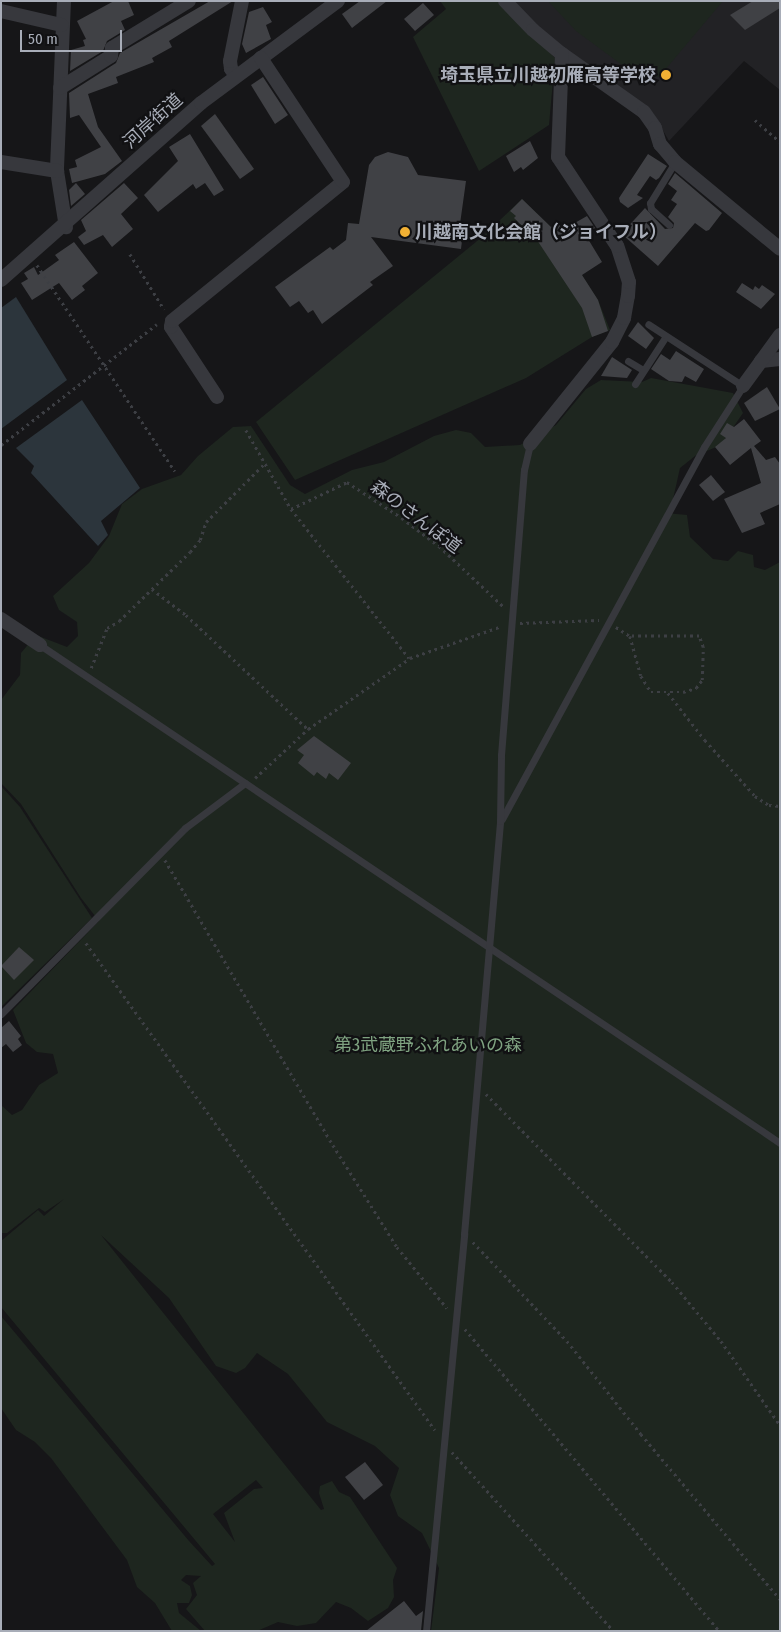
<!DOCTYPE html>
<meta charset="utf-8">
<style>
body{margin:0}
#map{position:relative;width:781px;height:1632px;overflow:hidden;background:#161618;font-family:"Fira Sans Condensed","Noto Sans JP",sans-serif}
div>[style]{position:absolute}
.built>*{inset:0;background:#222225}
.green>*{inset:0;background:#1e261f}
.water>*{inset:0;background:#2c353c}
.building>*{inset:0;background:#404145}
.path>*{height:2.5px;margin-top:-1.25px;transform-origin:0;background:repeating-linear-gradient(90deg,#3d3f44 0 2.5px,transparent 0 6.5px)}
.lane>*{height:7px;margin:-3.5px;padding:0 3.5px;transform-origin:3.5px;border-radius:3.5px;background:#37383d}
.street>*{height:14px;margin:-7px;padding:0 7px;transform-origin:7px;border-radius:7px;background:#37383d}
.dots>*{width:14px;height:14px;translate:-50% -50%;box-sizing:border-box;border:2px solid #111113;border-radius:50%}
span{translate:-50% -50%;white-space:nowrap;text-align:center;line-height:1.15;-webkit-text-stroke:4.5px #111113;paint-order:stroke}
.poi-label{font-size:18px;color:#a8adb8;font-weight:700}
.right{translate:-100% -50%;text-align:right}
.left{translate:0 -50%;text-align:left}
.street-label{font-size:18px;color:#a8adb8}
.park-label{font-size:18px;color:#7fa381}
.frame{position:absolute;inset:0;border:2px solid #a8adb8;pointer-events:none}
.scale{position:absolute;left:20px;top:30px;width:102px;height:22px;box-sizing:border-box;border:2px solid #a8adb8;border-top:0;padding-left:6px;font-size:15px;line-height:18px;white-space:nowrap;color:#a8adb8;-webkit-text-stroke:4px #111113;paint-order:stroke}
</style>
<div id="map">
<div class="built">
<i style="clip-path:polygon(513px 1px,780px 1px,780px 90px,744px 61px,669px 141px,653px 113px,545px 34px)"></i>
</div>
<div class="green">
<i style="clip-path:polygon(440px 1px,498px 1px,555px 58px,549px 125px,479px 171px,413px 37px,446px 9px)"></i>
<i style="clip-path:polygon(548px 1px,723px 1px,659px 77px,633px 73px,576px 31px)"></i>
<i style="clip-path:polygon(522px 199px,551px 227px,598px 300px,610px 330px,592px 337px,526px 378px,295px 480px,256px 422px,482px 237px)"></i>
<i style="clip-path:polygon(evenodd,651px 378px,733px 393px,743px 413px,721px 445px,695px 456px,680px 468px,673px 499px,665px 513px,687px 515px,690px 537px,713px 559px,728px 561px,738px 551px,753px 555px,754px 567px,765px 570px,780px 562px,780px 1138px,775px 1143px,780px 1147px,780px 1631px,431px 1631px,439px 1568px,422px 1533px,398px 1516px,390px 1495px,399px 1468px,375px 1446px,327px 1422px,288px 1374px,257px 1353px,245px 1368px,236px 1373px,216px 1366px,169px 1298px,101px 1235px,321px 1510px,324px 1509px,319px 1493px,320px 1486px,332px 1481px,339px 1492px,350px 1497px,397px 1568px,393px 1580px,394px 1597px,388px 1608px,368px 1621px,351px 1608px,336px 1602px,316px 1623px,297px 1626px,278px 1622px,257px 1631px,205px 1631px,186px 1609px,197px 1595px,193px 1583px,201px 1576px,186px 1575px,181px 1580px,190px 1586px,192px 1595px,189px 1603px,177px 1603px,179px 1613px,201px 1631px,172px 1631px,155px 1603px,137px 1587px,127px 1560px,51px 1458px,35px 1442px,16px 1430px,1px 1408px,1px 1316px,189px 1541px,212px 1566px,215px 1564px,1px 1307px,1px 1241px,38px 1210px,44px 1216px,64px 1199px,45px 1212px,39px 1208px,7px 1233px,1px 1233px,1px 1105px,12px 1115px,22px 1110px,39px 1085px,58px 1073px,53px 1054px,37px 1052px,26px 1043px,13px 1010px,99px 921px,81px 898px,21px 804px,1px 783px,1px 700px,20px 675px,21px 653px,36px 635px,67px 647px,78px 636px,77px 622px,59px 610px,53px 596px,89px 563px,109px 536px,122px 504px,142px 489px,181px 475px,198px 456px,233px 427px,251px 426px,290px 485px,305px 494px,352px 470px,384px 462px,434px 436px,456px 430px,471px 433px,485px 447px,520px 445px,556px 425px,586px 389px,601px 380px,642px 382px,651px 378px,256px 1480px,263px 1488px,254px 1489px,224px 1513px,235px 1542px,213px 1514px,256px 1480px)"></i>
<i style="clip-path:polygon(1px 786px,20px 807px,92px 918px,1px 1007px)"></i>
</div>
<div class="water">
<i style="clip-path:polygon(16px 297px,67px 380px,1px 429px,1px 308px)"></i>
<i style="clip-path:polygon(82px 400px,140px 488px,101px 521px,108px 535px,98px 546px,31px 473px,34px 466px,16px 448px)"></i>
</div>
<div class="building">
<i style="clip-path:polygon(114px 1px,128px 1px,134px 15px,121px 21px,125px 30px,107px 41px,103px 51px,70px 71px,71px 50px,85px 46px,83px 40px,86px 39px,77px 21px)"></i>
<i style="clip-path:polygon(210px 1px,233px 1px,169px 41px,172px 47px,152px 58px,154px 62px,116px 77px,118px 83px,88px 94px,98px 127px,122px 161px,105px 174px,72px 183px,69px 169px,77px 167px,75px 160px,101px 147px,79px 115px,70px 118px,69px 93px,116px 63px,120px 53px)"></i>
<i style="clip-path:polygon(360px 1px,387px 1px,352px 28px,342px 14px)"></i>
<i style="clip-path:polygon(753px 1px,780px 1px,780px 8px,745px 30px,730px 15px)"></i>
<i style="clip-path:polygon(423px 3px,434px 15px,415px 31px,404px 19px)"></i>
<i style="clip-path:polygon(263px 7px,272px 22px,266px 25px,271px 39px,246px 53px,242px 44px,249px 12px)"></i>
<i style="clip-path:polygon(263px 77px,288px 115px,275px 124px,251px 85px)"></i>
<i style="clip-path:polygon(215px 114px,254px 169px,240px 179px,201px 126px)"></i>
<i style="clip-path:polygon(190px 134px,224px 190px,214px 196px,205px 183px,196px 189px,193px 184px,158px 212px,144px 195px,178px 161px,169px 147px)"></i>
<i style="clip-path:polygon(530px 141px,538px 158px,523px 170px,521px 167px,514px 172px,506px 156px)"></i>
<i style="clip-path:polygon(388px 152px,408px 157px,418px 175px,466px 181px,460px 224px,464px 224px,461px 249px,371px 237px,393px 266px,370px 282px,373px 285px,322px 324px,313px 310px,308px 313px,299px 301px,290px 307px,275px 287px,330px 247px,333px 250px,346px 240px,348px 223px,359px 224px,369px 165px,375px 157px)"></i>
<i style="clip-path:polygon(648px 154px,667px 166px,659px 178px,656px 180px,650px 176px,637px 195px,643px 198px,628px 208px,620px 202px,619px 198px)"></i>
<i style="clip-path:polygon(675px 173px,722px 213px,709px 230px,706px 231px,695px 223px,658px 266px,624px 236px,624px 231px,645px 208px,665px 229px,673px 228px,674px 223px,668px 217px,677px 204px,671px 200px,677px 191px,668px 184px)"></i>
<i style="clip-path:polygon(76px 183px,85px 194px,71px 206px,69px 190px)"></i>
<i style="clip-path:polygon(124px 183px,138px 198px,121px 214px,133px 229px,112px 247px,103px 235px,84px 245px,78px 237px,86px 231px,81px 220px)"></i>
<i style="clip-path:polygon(522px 199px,551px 227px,558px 223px,562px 229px,566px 228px,587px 216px,595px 228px,585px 234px,602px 262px,582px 275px,598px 300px,608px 331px,592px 337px,582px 308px,537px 240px,514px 218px,516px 216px,510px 211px)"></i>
<i style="clip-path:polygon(74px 242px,98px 273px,82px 286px,85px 290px,72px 300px,59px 283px,32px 300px,21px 283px,28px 279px,24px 273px,34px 267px,38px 275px,59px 260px,55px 255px)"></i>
<i style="clip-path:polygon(742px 283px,753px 290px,755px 286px,759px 289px,762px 285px,775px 294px,761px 309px,736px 292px)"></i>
<i style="clip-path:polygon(638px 322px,654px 338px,646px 349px,628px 336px)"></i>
<i style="clip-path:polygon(676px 351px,704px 369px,696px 382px,685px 376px,682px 382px,669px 381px,651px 369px,661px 354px,670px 360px)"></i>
<i style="clip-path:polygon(612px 357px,632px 370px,627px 378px,601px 376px)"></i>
<i style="clip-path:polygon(767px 387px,780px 409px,755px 421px,744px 403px)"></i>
<i style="clip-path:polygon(744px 419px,761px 441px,754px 446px,766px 460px,775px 457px,780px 464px,780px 504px,760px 513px,765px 524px,742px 533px,724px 499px,761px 483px,751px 448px,730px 465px,715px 447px,726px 438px,720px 434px,727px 423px,734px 427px)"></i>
<i style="clip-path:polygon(711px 475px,725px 492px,713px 501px,699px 485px)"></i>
<i style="clip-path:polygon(314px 736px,351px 763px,338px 780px,329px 773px,326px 779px,317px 772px,314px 776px,298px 763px,304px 755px,297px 750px)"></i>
<i style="clip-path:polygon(19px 947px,34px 960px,14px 980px,1px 966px)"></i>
<i style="clip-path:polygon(9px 1021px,21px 1036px,18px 1039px,22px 1045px,13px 1052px,6px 1044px,1px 1048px,1px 1028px)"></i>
<i style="clip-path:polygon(365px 1462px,383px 1485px,364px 1500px,345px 1477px)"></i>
<i style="clip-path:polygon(404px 1601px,416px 1616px,423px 1611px,421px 1631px,366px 1631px)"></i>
</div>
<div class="path">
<i style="left:755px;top:120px;width:33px;rotate:41deg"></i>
<i style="left:130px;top:254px;width:65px;rotate:58.3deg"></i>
<i style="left:37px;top:265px;width:248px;rotate:56.2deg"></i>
<i style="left:246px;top:430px;width:91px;rotate:60.3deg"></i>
<i style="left:291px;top:509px;width:190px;rotate:51.6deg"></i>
<i style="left:1px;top:445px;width:197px;rotate:-37.8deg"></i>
<i style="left:291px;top:509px;width:62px;rotate:-25.7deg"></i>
<i style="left:347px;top:482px;width:66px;rotate:33.2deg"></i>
<i style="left:402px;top:518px;width:46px;rotate:37.1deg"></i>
<i style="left:439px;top:546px;width:88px;rotate:43.2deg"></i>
<i style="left:152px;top:589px;width:43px;rotate:37.4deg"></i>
<i style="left:186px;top:615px;width:167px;rotate:43.1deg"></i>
<i style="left:520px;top:623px;width:79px;rotate:-2.2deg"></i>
<i style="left:616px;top:627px;width:17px;rotate:33deg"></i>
<i style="left:630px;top:636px;width:41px;rotate:74.6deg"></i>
<i style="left:641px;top:676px;width:19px;rotate:58deg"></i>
<i style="left:651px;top:692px;width:32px"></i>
<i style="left:683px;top:692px;width:14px;rotate:-17deg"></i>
<i style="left:696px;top:688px;width:10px;rotate:-53deg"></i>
<i style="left:702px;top:680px;width:33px;rotate:-88deg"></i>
<i style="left:703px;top:647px;width:12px;rotate:-110deg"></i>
<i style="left:699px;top:636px;width:69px;rotate:180deg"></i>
<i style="left:91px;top:668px;width:43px;rotate:-68.2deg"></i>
<i style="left:107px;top:628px;width:14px;rotate:-30deg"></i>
<i style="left:119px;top:621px;width:99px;rotate:-44.2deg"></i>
<i style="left:190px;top:552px;width:16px;rotate:-50deg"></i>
<i style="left:200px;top:540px;width:19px;rotate:-72deg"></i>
<i style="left:206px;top:522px;width:83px;rotate:-45deg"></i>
<i style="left:668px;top:693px;width:60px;rotate:51.8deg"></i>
<i style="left:705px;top:740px;width:75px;rotate:48.2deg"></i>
<i style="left:755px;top:796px;width:17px;rotate:33deg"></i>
<i style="left:769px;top:805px;width:11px;rotate:5deg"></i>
<i style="left:255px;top:778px;width:72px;rotate:-42.8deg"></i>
<i style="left:308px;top:729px;width:124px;rotate:-34.8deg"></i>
<i style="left:410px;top:658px;width:97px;rotate:-19.2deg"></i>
<i style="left:165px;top:860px;width:331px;rotate:59.5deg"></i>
<i style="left:333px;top:1145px;width:120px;rotate:57.9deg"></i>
<i style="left:397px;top:1247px;width:79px;rotate:50.7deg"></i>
<i style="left:86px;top:943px;width:599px;rotate:54.37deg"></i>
<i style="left:486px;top:1094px;width:264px;rotate:45.3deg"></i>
<i style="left:672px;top:1282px;width:77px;rotate:50.3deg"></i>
<i style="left:721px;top:1341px;width:103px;rotate:54.9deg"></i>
<i style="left:473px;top:1242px;width:137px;rotate:46.5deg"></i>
<i style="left:567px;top:1341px;width:119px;rotate:51.5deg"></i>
<i style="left:641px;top:1434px;width:216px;rotate:49.9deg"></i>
<i style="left:465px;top:1329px;width:395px;rotate:49.9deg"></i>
<i style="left:452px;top:1452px;width:241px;rotate:47.9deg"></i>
</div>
<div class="lane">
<i style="left:669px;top:225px;width:24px;rotate:-138deg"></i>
<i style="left:651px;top:209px;width:6px;rotate:-99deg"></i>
<i style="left:650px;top:203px;width:48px;rotate:-58.6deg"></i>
<i style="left:628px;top:361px;width:17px;rotate:31deg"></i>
<i style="left:635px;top:384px;width:57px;rotate:-57.1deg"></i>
<i style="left:40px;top:645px;width:892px;rotate:33.94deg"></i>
<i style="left:502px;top:819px;width:423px;rotate:-61.5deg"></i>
<i style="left:704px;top:447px;width:72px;rotate:-57.4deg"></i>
<i style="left:743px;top:386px;width:113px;rotate:-146.9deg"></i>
<i style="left:1px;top:1014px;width:262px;rotate:-45.3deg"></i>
<i style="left:185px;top:828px;width:75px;rotate:-36.9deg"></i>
<i style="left:426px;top:1631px;width:399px;rotate:-84.5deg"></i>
<i style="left:464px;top:1234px;width:415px;rotate:-85deg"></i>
<i style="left:500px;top:821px;width:66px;rotate:-89.1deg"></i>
<i style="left:501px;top:755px;width:286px;rotate:-85.4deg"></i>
<i style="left:524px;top:470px;width:27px;rotate:-77deg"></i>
</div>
<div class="street">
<i style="left:64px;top:1px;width:170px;rotate:92.4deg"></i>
<i style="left:57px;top:171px;width:57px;rotate:80.9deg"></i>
<i style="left:505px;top:1px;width:40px;rotate:46deg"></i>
<i style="left:533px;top:30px;width:38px;rotate:40deg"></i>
<i style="left:562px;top:54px;width:100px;rotate:35.3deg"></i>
<i style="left:644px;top:112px;width:19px;rotate:55deg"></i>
<i style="left:655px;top:128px;width:17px;rotate:73deg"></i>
<i style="left:660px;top:144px;width:23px;rotate:50deg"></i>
<i style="left:675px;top:162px;width:136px;rotate:39.6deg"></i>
<i style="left:1px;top:11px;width:62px;rotate:13.1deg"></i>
<i style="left:236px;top:75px;width:8px;rotate:-130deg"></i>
<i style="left:231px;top:69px;width:8px;rotate:-97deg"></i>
<i style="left:230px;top:61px;width:61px;rotate:-78.7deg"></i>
<i style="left:60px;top:88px;width:60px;rotate:-32.1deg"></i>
<i style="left:111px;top:56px;width:8px;rotate:-83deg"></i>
<i style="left:112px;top:48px;width:90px;rotate:-31.4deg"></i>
<i style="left:1px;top:162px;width:57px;rotate:9.1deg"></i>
<i style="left:1px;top:280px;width:267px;rotate:-41.5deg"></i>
<i style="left:201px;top:103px;width:171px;rotate:-36.7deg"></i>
<i style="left:761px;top:361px;width:19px;rotate:-6deg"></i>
<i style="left:743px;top:386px;width:63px;rotate:-54deg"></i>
<i style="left:217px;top:397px;width:84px;rotate:-123.3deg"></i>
<i style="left:171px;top:327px;width:6px;rotate:-81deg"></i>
<i style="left:172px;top:321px;width:220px;rotate:-39.1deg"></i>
<i style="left:343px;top:182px;width:149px;rotate:-123.5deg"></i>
<i style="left:530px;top:444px;width:131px;rotate:-51.2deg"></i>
<i style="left:612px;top:342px;width:27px;rotate:-63deg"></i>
<i style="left:624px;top:318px;width:22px;rotate:-80deg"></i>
<i style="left:628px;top:296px;width:14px;rotate:-86deg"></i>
<i style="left:629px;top:282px;width:38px;rotate:-108deg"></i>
<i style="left:617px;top:246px;width:107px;rotate:-123.5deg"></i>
<i style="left:558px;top:157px;width:103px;rotate:-87.8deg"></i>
<i style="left:1px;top:619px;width:47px;rotate:33.7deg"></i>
</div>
<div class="dots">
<i style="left:666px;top:75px;background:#f2b134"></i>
<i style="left:405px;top:232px;background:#f2b134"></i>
</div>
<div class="poi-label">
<span class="right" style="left:656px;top:75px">埼玉県立川越初雁高等学校</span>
<span class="left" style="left:415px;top:232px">川越南文化会館（ジョイフル）</span>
</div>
<div class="street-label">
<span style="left:153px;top:121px;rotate:-42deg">河岸街道</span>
<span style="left:416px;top:517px;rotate:37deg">森のさんぽ道</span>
</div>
<div class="park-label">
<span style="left:428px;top:1045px">第3武蔵野ふれあいの森</span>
</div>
<div class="frame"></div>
<div class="scale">50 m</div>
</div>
